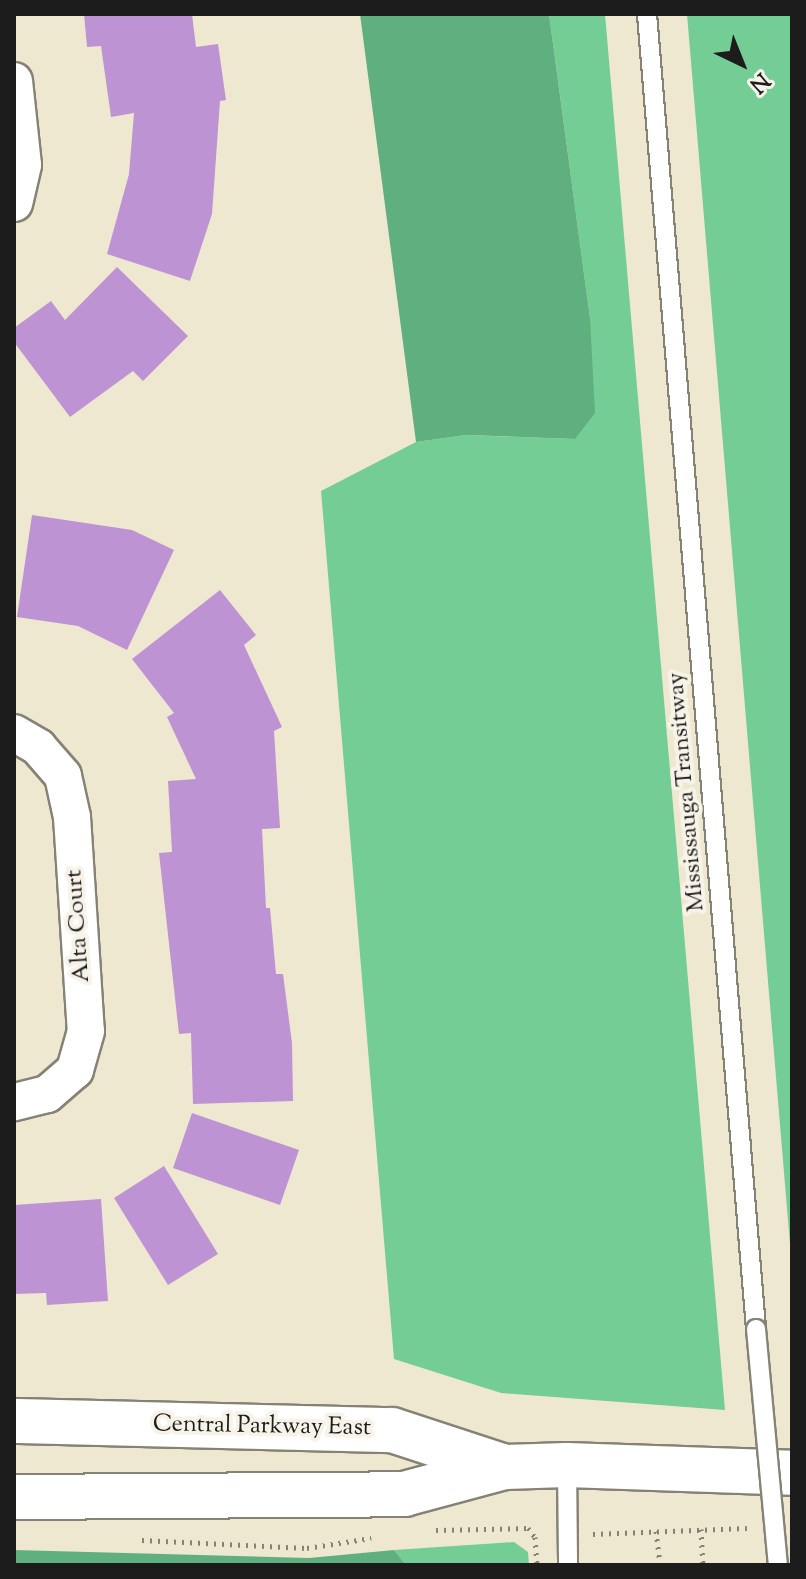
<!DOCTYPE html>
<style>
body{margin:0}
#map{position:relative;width:806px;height:1579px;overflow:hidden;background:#efe8d0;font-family:"Sorts Mill Goudy",serif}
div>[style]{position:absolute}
.green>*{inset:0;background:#74cd94}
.forest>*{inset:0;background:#5fb07e}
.building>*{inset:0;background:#bd93d3}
.path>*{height:5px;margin-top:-2.5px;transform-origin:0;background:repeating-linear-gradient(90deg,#868276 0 2px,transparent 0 8px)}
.roads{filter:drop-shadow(2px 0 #868276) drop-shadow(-2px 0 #868276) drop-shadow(0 2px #868276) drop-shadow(0 -2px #868276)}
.lane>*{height:18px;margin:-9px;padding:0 9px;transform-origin:9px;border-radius:9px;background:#fff}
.street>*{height:36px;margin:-18px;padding:0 18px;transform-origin:18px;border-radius:18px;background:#fff}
.secondary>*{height:44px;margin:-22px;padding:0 22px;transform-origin:22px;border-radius:22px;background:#fff}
.bridges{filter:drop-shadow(2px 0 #868276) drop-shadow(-2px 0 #868276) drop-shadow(0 2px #868276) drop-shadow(0 -2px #868276)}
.lane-bridge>*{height:18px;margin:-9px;padding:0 9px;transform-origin:9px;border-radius:9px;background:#fff}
span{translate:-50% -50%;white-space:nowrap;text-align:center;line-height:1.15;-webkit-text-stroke:8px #f7f3e8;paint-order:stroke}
.street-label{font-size:24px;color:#1c1c1c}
.frame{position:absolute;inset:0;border:16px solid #1c1c1c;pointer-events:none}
.north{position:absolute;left:702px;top:24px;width:80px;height:80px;-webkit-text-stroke:6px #f7f3e8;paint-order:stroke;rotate:137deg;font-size:22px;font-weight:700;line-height:32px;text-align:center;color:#1c1c1c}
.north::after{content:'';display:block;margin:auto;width:28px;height:36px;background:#1c1c1c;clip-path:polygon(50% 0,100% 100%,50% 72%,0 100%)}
</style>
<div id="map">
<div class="green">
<i style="clip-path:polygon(549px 14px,605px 14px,725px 1410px,501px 1393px,394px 1359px,321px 491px,416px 442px,466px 435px,574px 439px,590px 318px)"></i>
<i style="clip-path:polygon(687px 14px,792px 14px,792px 1268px)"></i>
<i style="clip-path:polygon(514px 1542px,528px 1552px,529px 1565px,406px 1565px,394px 1550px)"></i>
</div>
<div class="forest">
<i style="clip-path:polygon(360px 14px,549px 14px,590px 318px,595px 413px,575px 439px,466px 435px,416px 442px)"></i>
<i style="clip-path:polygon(14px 1550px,309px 1558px,394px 1550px,406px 1565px,14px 1565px)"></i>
</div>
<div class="building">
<i style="clip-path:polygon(84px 14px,192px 14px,196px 47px,218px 44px,226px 100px,220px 101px,212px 214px,190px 281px,107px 254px,129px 174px,134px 113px,111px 117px,101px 46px,87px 47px)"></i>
<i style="clip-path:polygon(117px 267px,188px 336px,143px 381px,133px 371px,70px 417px,14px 342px,14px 328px,51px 301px,65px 320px)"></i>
<i style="clip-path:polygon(32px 515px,132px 530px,174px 550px,127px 650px,78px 626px,17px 617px)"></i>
<i style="clip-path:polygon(220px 590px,256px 635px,244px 645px,282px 727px,274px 731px,280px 828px,262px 829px,266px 908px,270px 908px,276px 974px,283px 974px,292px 1043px,293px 1101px,193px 1104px,191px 1033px,179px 1034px,159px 853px,172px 852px,168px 781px,196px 779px,167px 717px,174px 713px,132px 659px)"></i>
<i style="clip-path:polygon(192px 1113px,299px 1150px,280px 1205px,173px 1168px)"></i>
<i style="clip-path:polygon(164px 1166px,218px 1254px,168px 1285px,114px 1198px)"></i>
<i style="clip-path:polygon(101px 1199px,108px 1301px,47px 1305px,46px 1293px,14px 1294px,14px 1205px)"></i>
</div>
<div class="path">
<i style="left:701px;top:1529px;width:36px;rotate:87deg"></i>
<i style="left:436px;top:1530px;width:92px;rotate:-1.2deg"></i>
<i style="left:528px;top:1528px;width:11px;rotate:52deg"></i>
<i style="left:656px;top:1531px;width:34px;rotate:83deg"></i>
<i style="left:593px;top:1534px;width:154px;rotate:-2.2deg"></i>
<i style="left:535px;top:1537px;width:28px;rotate:86deg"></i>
<i style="left:142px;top:1540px;width:165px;rotate:2.8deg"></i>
<i style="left:307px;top:1548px;width:65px;rotate:-8.9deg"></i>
</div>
<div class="roads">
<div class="lane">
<i style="left:647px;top:14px;width:1320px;rotate:85.26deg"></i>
<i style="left:567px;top:1465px;width:100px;rotate:89.4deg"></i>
</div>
<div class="street">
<i style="left:14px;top:81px;width:84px;rotate:83.9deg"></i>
<i style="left:23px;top:165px;width:39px;rotate:103deg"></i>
<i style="left:14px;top:733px;width:28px;rotate:30deg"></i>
<i style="left:38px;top:747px;width:38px;rotate:49deg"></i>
<i style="left:63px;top:776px;width:42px;rotate:77.6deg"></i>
<i style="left:72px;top:817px;width:214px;rotate:86.3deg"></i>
<i style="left:86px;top:1031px;width:41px;rotate:105.8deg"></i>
<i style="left:75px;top:1070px;width:37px;rotate:139deg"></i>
<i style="left:47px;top:1094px;width:34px;rotate:166deg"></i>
</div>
<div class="secondary">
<i style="left:14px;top:1421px;width:378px;rotate:1.4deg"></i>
<i style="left:392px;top:1430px;width:119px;rotate:18.1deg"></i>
<i style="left:14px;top:1497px;width:390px;rotate:-0.4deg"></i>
<i style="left:404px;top:1494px;width:105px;rotate:-15deg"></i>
<i style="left:505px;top:1467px;width:62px;rotate:-1.8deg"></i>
<i style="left:567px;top:1465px;width:225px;rotate:2deg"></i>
</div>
</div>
<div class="bridges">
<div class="lane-bridge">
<i style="left:756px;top:1329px;width:237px;rotate:84.7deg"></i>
</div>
</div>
<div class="street-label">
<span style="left:687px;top:792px;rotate:-95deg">Mississauga Transitway</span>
<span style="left:79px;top:926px;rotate:-94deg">Alta Court</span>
<span style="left:262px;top:1427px;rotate:1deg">Central Parkway East</span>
</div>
<div class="frame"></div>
<div class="north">N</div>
</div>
